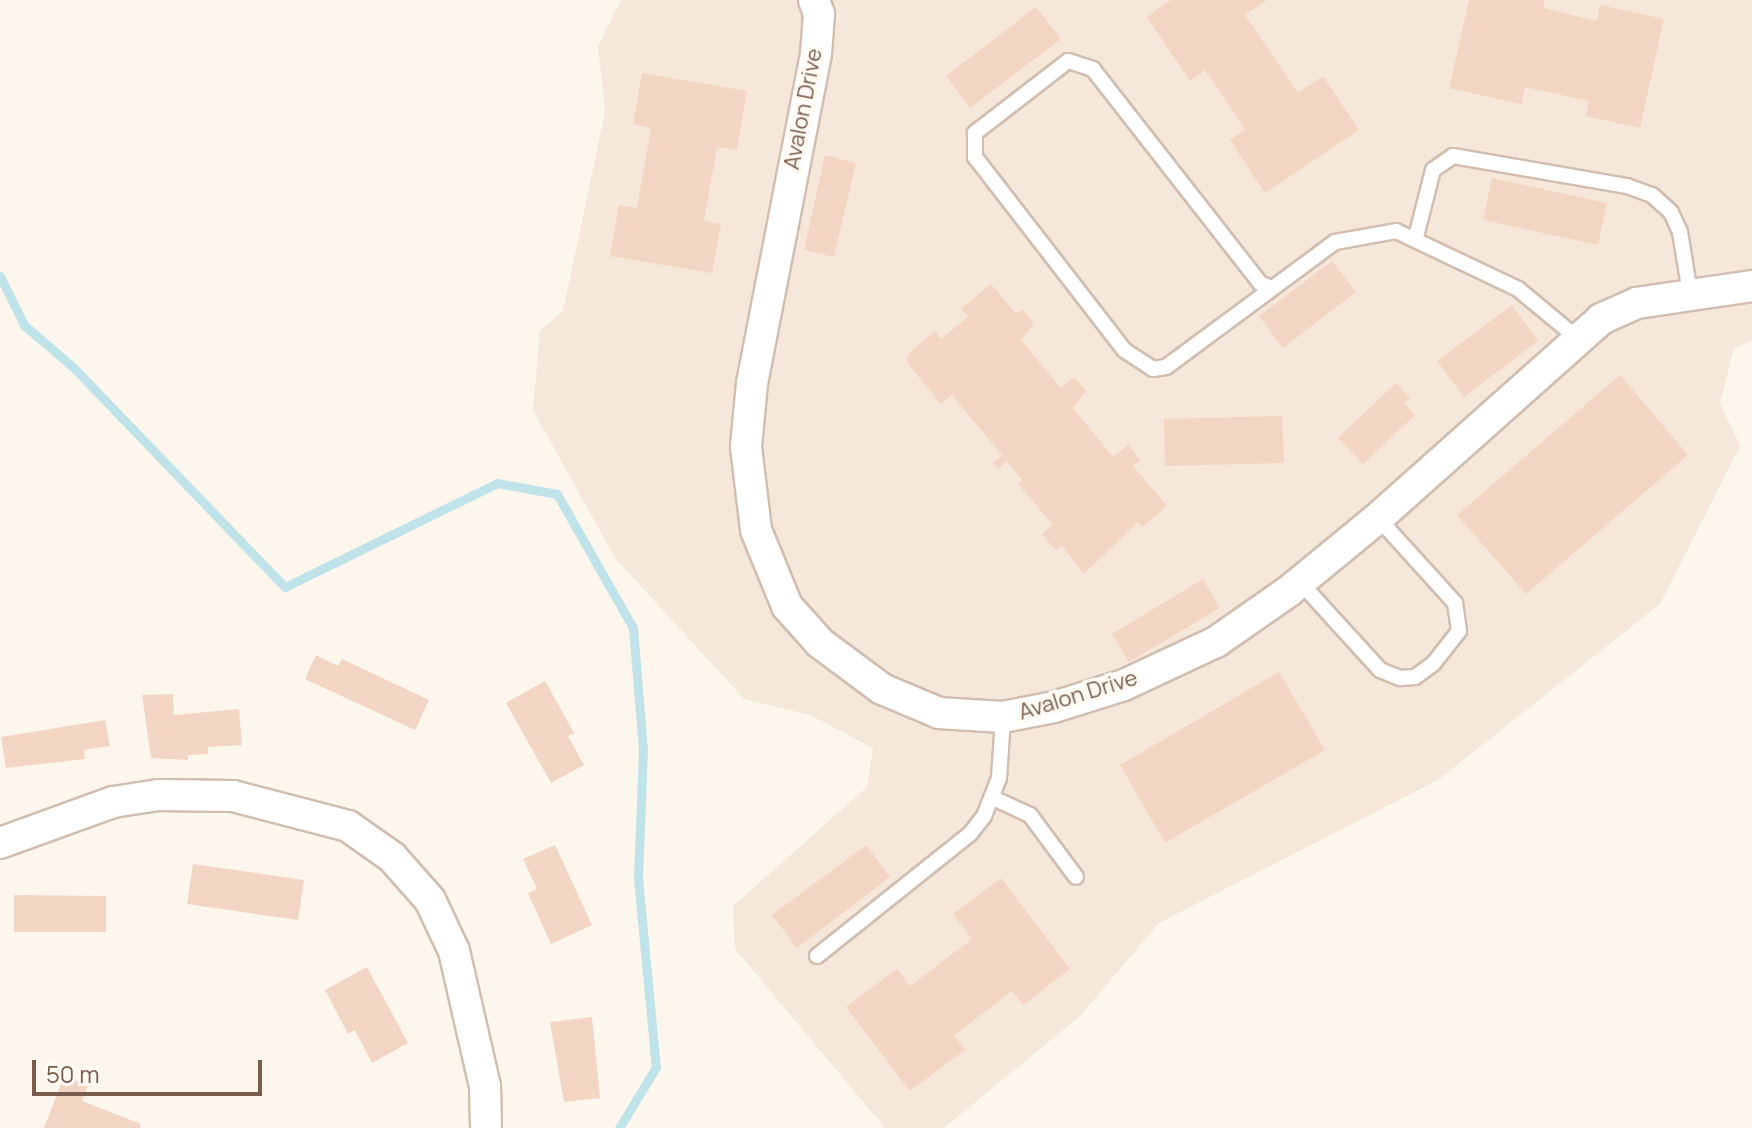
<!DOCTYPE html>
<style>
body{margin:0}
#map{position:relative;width:1752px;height:1128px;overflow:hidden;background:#fdf6ec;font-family:Manrope,sans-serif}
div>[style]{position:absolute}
.residential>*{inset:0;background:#f5e8da}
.stream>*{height:9px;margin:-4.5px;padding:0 4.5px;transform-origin:4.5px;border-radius:4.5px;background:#bfe3e8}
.building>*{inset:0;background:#f3d5c3}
.roads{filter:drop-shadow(2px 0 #d1beb0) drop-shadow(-2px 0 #d1beb0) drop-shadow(0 2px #d1beb0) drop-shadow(0 -2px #d1beb0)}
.service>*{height:14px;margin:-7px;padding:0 7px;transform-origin:7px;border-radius:7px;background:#fff}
.minor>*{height:30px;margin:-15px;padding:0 15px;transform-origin:15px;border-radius:15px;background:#fff}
span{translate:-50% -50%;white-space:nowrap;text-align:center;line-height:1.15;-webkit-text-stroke:7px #fffaf3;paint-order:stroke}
.street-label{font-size:22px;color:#7a5c4d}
.scale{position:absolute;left:32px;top:1060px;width:230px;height:36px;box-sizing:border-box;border:4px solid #7a5c4d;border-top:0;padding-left:10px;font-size:24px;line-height:28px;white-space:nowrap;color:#7a5c4d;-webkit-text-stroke:6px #fffaf3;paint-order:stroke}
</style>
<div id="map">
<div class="residential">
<i style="clip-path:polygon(621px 0,1752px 0,1752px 341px,1734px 348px,1720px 403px,1740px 446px,1660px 604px,1438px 780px,1159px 923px,1080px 1016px,944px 1128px,885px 1128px,735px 949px,733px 906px,867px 787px,873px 748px,810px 715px,744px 699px,615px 558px,533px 410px,540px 331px,563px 311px,605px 112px,598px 46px)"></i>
</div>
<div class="stream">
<i style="left:0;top:276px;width:55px;rotate:63.9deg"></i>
<i style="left:24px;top:325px;width:65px;rotate:40.6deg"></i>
<i style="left:73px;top:367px;width:306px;rotate:46.1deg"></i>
<i style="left:285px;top:587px;width:236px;rotate:-26.1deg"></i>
<i style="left:497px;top:483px;width:61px;rotate:10.4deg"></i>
<i style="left:557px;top:494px;width:154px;rotate:60.4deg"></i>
<i style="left:633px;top:628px;width:121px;rotate:85.3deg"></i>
<i style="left:643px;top:749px;width:129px;rotate:92.2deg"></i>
<i style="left:638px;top:878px;width:190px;rotate:84.6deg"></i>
<i style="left:656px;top:1067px;width:71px;rotate:121.2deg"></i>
</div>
<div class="building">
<i style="clip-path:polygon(1171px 0,1267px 0,1245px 15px,1298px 93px,1323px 76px,1359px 130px,1265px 193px,1230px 140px,1245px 129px,1205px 70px,1190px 81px,1147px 17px)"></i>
<i style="clip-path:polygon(1469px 0,1545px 0,1543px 8px,1597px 21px,1600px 5px,1664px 19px,1640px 128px,1586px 116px,1589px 101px,1525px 87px,1521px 104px,1449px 88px)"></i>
<i style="clip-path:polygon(1036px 7px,1061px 39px,970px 108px,946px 76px)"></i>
<i style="clip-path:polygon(642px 73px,747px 91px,737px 150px,717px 147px,704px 221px,721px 224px,712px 273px,610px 256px,619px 205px,637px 208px,651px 128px,633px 124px)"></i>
<i style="clip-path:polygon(825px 155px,856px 163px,834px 257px,804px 250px)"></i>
<i style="clip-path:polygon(1492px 178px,1607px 203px,1598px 245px,1483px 220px)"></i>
<i style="clip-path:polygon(1332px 261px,1356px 292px,1283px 348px,1259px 316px)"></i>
<i style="clip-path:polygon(991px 284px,1016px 314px,1022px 309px,1034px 323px,1021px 340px,1061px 388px,1074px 377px,1086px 391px,1073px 408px,1113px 457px,1128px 445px,1140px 460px,1133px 466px,1167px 506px,1142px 527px,1138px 522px,1084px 574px,1062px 546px,1056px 551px,1042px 534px,1053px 525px,1018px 484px,1022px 480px,1007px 461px,998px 469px,993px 463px,1002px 455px,952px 395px,941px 404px,908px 364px,907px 355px,935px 331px,941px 339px,968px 317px,961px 309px)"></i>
<i style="clip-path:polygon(1512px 305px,1538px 341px,1464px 397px,1437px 361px)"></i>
<i style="clip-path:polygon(1620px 375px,1688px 455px,1526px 594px,1457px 515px)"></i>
<i style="clip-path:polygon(1396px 383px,1410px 398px,1404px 403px,1415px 415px,1363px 464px,1338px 438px)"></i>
<i style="clip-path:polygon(1282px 416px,1284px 463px,1165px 466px,1164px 419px)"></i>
<i style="clip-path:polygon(1203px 579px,1220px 608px,1129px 662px,1112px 634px)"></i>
<i style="clip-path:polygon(316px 655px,338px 666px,342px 659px,429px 700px,415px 730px,305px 679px)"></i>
<i style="clip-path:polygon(1279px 672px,1325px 750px,1165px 843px,1120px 765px)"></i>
<i style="clip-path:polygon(545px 681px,574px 733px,568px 736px,584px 765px,551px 783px,506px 703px)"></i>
<i style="clip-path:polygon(173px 694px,174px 715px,239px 709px,242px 745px,208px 747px,208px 754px,188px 755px,188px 760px,151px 758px,142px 695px)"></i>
<i style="clip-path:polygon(105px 720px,110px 746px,84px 750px,85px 759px,6px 768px,1px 737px)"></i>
<i style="clip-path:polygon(555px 845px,592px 925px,551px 944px,528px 893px,537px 889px,523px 859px)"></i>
<i style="clip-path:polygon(866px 845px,890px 877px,797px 948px,772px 915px)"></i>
<i style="clip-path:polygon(193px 864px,304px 880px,298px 920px,187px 904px)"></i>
<i style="clip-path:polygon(1001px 878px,1070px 969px,1023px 1005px,1012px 991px,954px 1035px,965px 1050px,910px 1091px,846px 1007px,897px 969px,910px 986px,972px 939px,953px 914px)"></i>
<i style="clip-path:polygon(14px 895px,106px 896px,106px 932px,14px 932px)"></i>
<i style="clip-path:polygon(367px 967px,408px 1043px,372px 1063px,355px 1030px,348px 1034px,325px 990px)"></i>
<i style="clip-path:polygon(592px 1017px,600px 1098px,564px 1102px,550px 1022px)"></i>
<i style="clip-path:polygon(64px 1076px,88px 1085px,82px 1101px,141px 1124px,140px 1128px,44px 1128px)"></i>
</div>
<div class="roads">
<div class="service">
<i style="left:1416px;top:237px;width:69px;rotate:-75.8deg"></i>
<i style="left:1433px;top:170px;width:24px;rotate:-35deg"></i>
<i style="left:1453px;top:156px;width:177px;rotate:9.8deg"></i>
<i style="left:1627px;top:186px;width:27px;rotate:20deg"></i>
<i style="left:1652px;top:195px;width:25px;rotate:42deg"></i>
<i style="left:1671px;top:212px;width:22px;rotate:66deg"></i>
<i style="left:1680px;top:232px;width:62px;rotate:80.7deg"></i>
<i style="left:1271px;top:288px;width:12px;rotate:-156deg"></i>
<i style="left:1260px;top:283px;width:271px;rotate:-128deg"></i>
<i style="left:1093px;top:69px;width:26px;rotate:-162deg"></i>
<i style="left:1068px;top:61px;width:118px;rotate:142.3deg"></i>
<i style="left:975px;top:133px;width:24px;rotate:90deg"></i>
<i style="left:975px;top:157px;width:244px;rotate:52.3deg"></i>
<i style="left:1124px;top:350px;width:35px;rotate:33deg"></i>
<i style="left:1153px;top:369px;width:13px;rotate:-9deg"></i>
<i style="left:1166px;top:367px;width:210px;rotate:-36.5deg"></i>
<i style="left:1335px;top:242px;width:62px;rotate:-10.2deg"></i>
<i style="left:1396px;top:231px;width:135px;rotate:25.4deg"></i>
<i style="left:1518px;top:289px;width:75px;rotate:39.6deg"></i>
<i style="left:1300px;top:582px;width:119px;rotate:47.7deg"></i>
<i style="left:1380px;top:670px;width:22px;rotate:22deg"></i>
<i style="left:1400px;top:678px;width:15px;rotate:-4deg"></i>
<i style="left:1415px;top:677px;width:22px;rotate:-36deg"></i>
<i style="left:1433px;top:664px;width:42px;rotate:-51.8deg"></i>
<i style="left:1459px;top:631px;width:28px;rotate:-98deg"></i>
<i style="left:1455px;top:603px;width:115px;rotate:-132.2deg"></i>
<i style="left:993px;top:798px;width:41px;rotate:24.7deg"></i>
<i style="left:1030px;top:815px;width:77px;rotate:53.4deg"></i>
<i style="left:817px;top:956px;width:196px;rotate:-38.6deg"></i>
<i style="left:970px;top:834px;width:23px;rotate:-52deg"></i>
<i style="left:984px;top:816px;width:41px;rotate:-68.5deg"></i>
<i style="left:999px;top:778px;width:61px;rotate:-86.2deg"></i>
</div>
<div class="minor">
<i style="left:814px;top:0;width:15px;rotate:70deg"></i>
<i style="left:819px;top:14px;width:40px;rotate:94.3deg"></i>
<i style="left:816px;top:54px;width:335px;rotate:101deg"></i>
<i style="left:752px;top:383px;width:64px;rotate:95.4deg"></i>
<i style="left:746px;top:447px;width:84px;rotate:83.1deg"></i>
<i style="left:756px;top:530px;width:82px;rotate:67.8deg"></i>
<i style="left:787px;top:606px;width:50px;rotate:48.3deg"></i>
<i style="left:820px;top:643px;width:77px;rotate:36.6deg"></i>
<i style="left:882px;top:689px;width:62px;rotate:22.8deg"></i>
<i style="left:939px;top:713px;width:64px;rotate:3.6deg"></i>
<i style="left:1003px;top:717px;width:52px;rotate:-11.1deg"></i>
<i style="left:1054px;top:707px;width:73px;rotate:-17.4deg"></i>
<i style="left:1124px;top:685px;width:102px;rotate:-25.1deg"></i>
<i style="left:1216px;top:642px;width:89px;rotate:-34.9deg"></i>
<i style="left:1289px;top:591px;width:115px;rotate:-39.4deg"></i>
<i style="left:1378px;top:518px;width:299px;rotate:-41.7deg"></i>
<i style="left:1601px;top:319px;width:39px;rotate:-24deg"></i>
<i style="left:1637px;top:303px;width:116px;rotate:-8.4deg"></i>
<i style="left:0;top:843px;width:120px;rotate:-19.9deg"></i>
<i style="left:113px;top:802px;width:46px;rotate:-8.8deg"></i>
<i style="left:158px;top:795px;width:75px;rotate:0.8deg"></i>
<i style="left:233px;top:796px;width:119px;rotate:14.6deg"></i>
<i style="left:348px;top:826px;width:54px;rotate:35.2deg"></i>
<i style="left:392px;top:857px;width:57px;rotate:48.5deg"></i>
<i style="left:430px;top:900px;width:56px;rotate:64.8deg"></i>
<i style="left:454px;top:951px;width:139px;rotate:77.1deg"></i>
<i style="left:485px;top:1086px;width:42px;rotate:88.6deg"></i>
</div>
</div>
<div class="street-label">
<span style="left:803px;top:109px;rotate:-79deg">Avalon Drive</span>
<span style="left:1078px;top:695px;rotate:-17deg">Avalon Drive</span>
</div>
<div class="scale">50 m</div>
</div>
